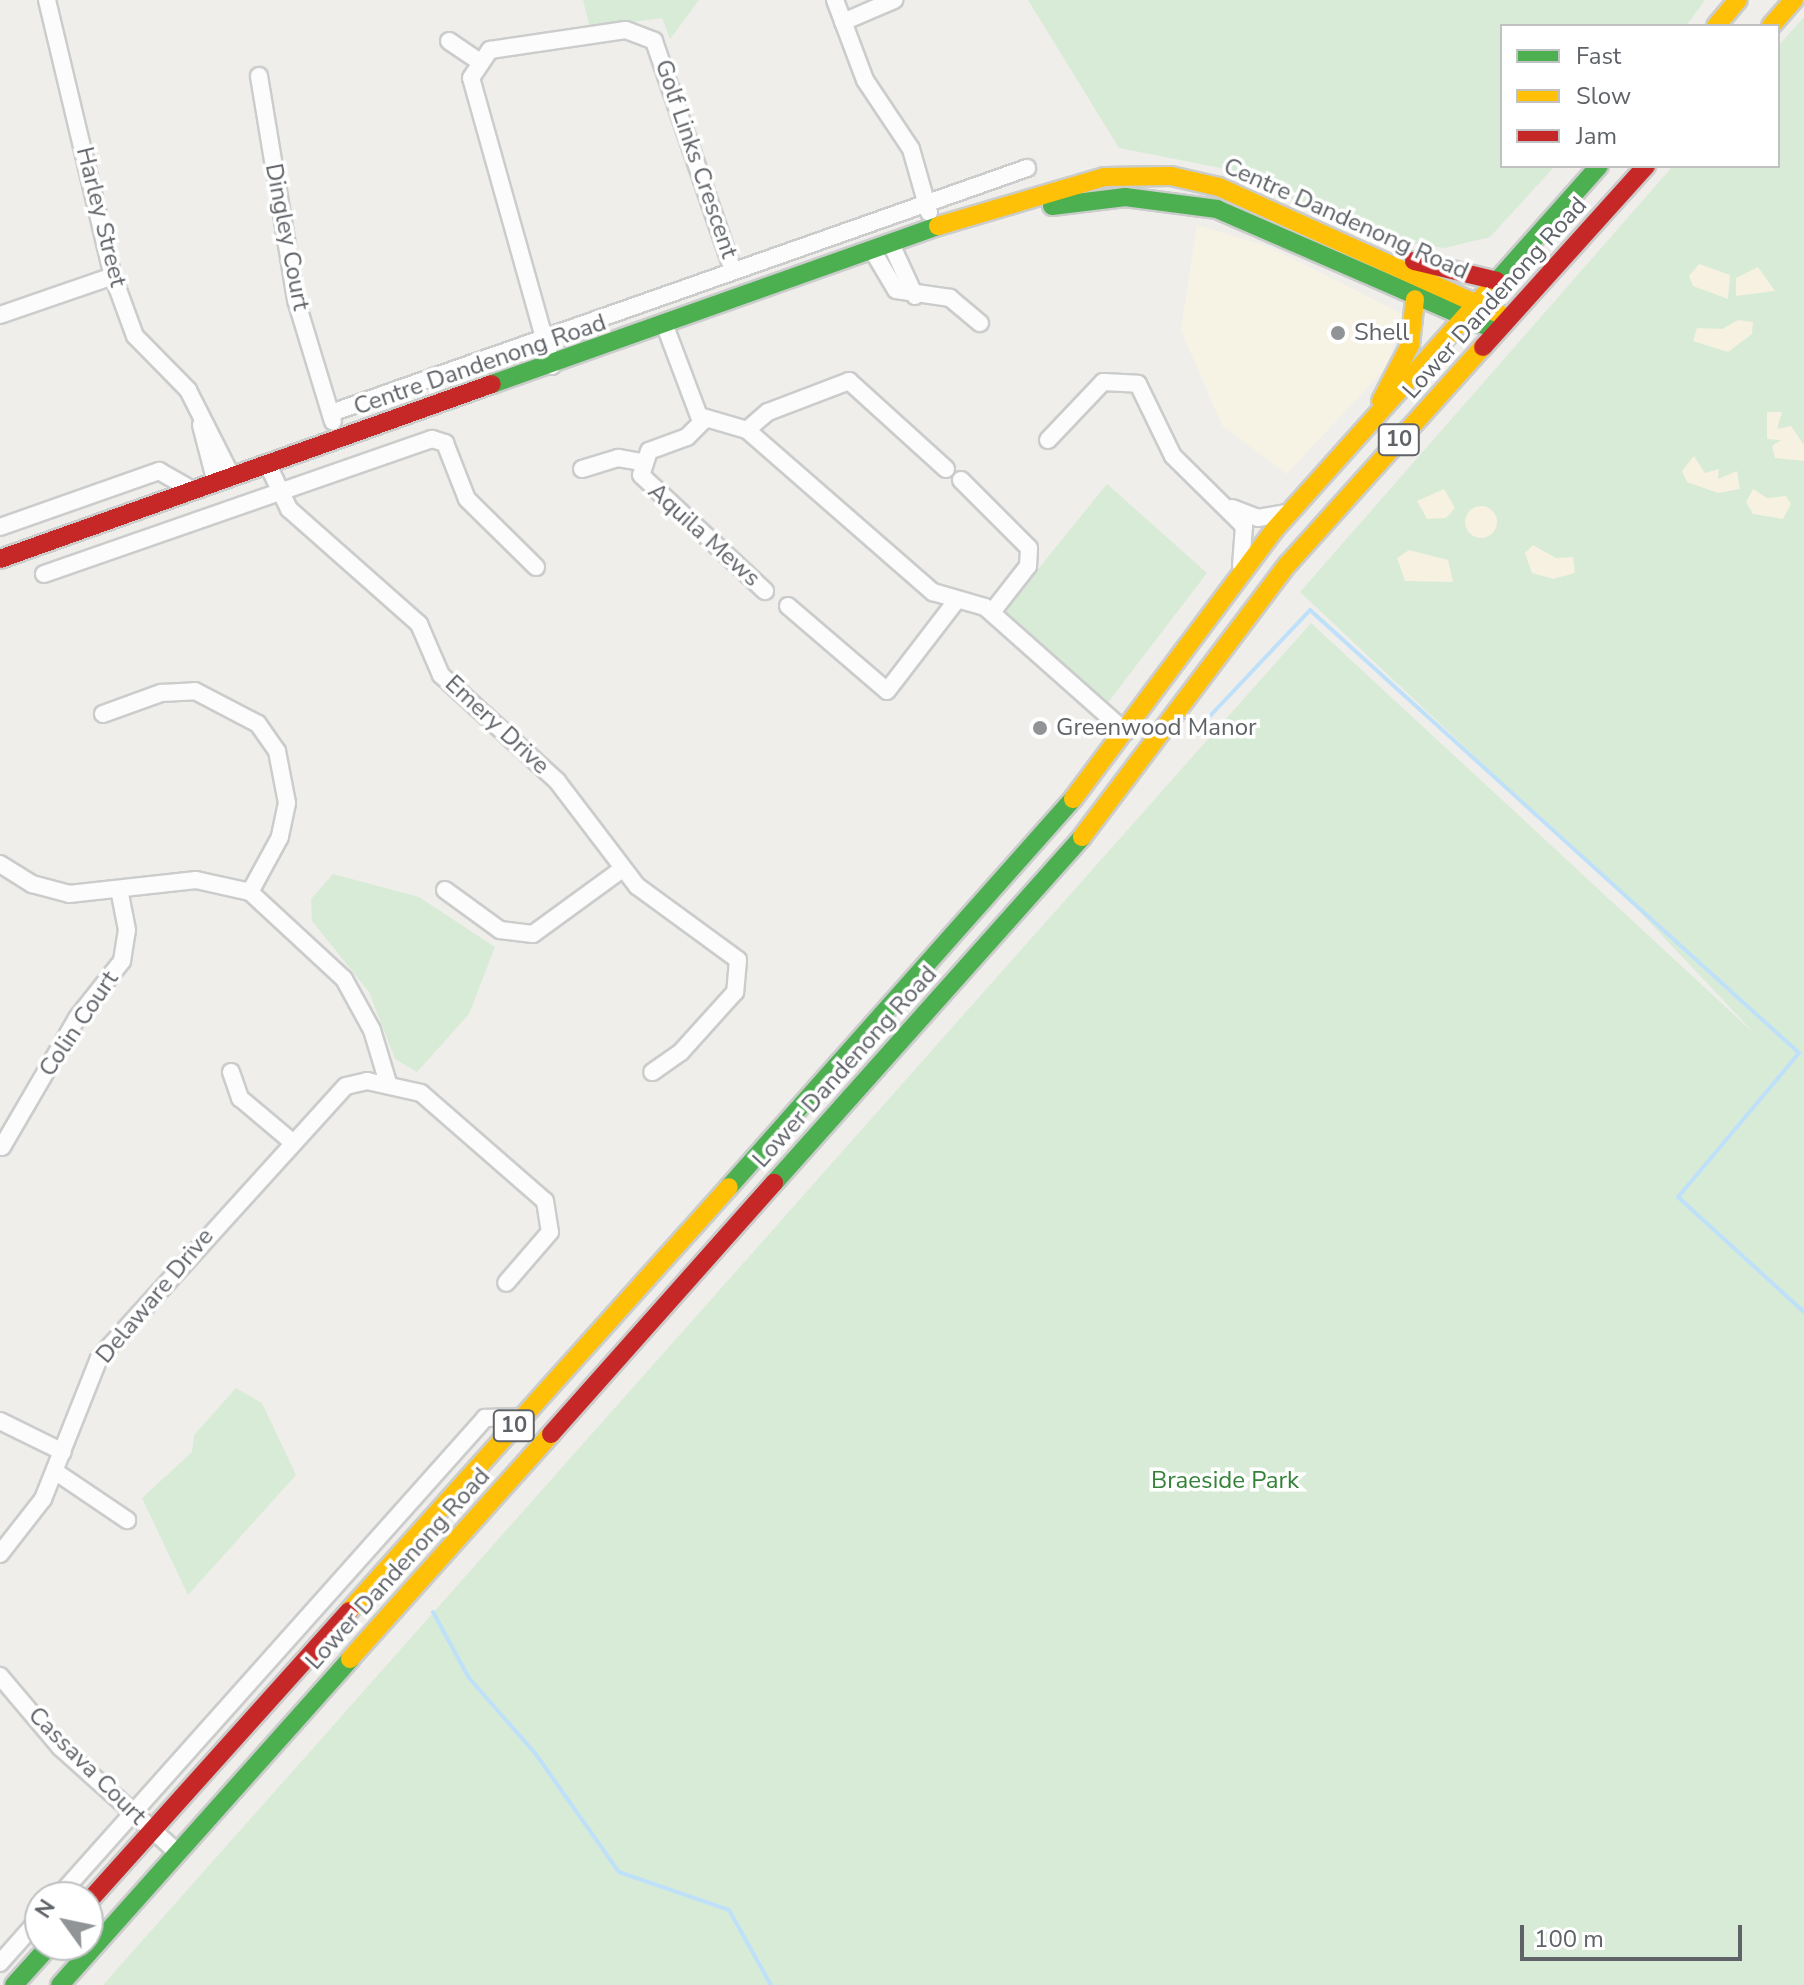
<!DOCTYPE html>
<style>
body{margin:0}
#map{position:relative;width:1804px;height:1985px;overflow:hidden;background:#efeeea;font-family:"Nunito Sans",sans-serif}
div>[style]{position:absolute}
.commercial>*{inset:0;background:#f7f3e4}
.green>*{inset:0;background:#d8ebd6}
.sand>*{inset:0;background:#f6f1e1}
.round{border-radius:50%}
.stream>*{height:4px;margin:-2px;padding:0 2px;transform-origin:2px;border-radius:2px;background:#bfe0f9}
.roads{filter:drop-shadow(2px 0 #cbcccc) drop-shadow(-2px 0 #cbcccc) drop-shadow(0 2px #cbcccc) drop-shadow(0 -2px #cbcccc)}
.street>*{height:16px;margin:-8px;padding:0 8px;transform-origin:8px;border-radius:8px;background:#fdfcfc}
.fast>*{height:18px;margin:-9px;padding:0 9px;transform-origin:9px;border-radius:9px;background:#4caf50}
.slow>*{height:18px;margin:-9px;padding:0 9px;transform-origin:9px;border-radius:9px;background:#ffc107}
.jam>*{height:18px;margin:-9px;padding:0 9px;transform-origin:9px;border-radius:9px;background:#c62828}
.dots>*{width:22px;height:22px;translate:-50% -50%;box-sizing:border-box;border:4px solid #fff;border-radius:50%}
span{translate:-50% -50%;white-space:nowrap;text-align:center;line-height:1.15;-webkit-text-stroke:7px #fff;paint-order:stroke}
.shield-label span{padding:2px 6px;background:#fff;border:2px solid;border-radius:6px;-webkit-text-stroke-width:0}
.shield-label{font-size:22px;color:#5f6368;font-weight:700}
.street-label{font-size:24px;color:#5f6368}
.poi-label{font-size:24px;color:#5f6368}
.left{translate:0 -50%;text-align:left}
.park-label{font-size:24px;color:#348238}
.legend{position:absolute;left:1500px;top:24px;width:280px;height:144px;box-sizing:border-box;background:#fff;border:2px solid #bfc1c3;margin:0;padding:10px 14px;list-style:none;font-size:24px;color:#5f6368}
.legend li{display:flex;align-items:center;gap:16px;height:40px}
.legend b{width:40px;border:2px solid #bfc1c3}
.north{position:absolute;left:24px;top:1881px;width:80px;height:80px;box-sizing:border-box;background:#fff;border:2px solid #bfc1c3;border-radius:50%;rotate:303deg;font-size:22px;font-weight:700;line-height:32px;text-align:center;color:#5f6368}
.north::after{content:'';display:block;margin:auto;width:28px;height:36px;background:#919496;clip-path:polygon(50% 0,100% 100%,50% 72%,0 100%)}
.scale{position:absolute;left:1520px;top:1925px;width:222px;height:36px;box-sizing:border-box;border:4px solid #5f6368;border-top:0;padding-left:10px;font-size:24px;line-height:28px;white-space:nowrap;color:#5f6368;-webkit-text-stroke:6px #fff;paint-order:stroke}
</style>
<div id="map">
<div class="commercial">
<i style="clip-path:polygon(1197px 225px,1269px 247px,1404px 315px,1386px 368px,1286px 474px,1222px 425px,1181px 330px)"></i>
</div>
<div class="green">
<i style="clip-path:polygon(583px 0,699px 0,670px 39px,662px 18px,590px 28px)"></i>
<i style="clip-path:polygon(1028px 0,1705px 0,1686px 26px,1502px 26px,1502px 166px,1555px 166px,1490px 237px,1445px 248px,1386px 240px,1221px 168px,1119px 148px)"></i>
<i style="clip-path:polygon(1804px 17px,1804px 1985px,103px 1985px,1311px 623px,1756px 1035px,1638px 910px,1300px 592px,1673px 166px,1778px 166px,1778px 46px)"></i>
<i style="clip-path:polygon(1107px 484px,1207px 573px,1106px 705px,1004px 611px)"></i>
<i style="clip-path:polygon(333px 874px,419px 897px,495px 947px,469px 1014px,417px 1072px,395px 1059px,369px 992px,312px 921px,311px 899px)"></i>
<i style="clip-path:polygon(236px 1388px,262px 1403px,296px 1475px,188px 1595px,142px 1498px,192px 1452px,194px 1435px)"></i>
</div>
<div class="sand">
<i style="clip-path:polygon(1699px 264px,1730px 275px,1728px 299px,1693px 286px,1689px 276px)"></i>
<i style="clip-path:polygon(1758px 267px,1775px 291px,1736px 296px,1736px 278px)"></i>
<i style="clip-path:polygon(1738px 320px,1753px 322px,1752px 334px,1728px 352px,1693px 341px,1697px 328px,1722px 329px)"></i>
<i style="clip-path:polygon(1767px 412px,1782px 412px,1777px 429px,1791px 426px,1804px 445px,1804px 461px,1775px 458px,1772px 446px,1781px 440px,1767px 439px)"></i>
<i style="clip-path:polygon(1694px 456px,1705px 473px,1719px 469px,1718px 479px,1737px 471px,1740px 489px,1718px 493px,1687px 482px,1682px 471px)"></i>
<i style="clip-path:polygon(1444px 489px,1455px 508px,1446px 518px,1427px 519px,1417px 501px)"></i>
<i style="clip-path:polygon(1753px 489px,1767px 498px,1786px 496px,1791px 504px,1783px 519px,1753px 514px,1746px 502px)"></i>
<i class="round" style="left:1465px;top:506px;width:32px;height:32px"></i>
<i style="clip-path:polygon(1533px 545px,1556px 558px,1573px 557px,1575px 573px,1553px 579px,1532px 573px,1525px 553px)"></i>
<i style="clip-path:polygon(1409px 550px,1448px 560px,1453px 582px,1405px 581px,1397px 558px)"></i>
</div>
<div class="stream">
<i style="left:1191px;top:736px;width:173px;rotate:-46.6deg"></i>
<i style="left:1310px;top:610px;width:660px;rotate:42.17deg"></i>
<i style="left:1799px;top:1053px;width:188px;rotate:130deg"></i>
<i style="left:1678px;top:1197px;width:171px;rotate:42.4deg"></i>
<i style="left:433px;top:1612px;width:75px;rotate:61.4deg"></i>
<i style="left:469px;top:1678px;width:100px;rotate:48.7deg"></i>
<i style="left:535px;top:1753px;width:146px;rotate:54.8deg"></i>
<i style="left:619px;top:1872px;width:116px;rotate:19.1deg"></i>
<i style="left:729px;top:1910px;width:86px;rotate:60.8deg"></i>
</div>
<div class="roads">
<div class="street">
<i style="left:47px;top:0;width:284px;rotate:76.6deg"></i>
<i style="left:113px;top:276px;width:64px;rotate:69.9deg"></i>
<i style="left:135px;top:336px;width:76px;rotate:45.5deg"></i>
<i style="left:188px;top:390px;width:97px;rotate:63.2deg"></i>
<i style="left:835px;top:0;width:85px;rotate:69.4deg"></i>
<i style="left:865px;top:80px;width:83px;rotate:56.3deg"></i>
<i style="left:911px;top:149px;width:66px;rotate:74.1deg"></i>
<i style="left:843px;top:22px;width:56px;rotate:-23.3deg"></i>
<i style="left:449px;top:41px;width:34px;rotate:34deg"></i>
<i style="left:259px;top:76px;width:227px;rotate:80.6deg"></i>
<i style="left:296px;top:300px;width:127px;rotate:73.1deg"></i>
<i style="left:892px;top:246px;width:55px;rotate:65.3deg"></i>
<i style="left:874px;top:253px;width:43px;rotate:59.3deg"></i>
<i style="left:896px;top:290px;width:55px;rotate:8.4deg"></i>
<i style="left:950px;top:298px;width:39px;rotate:40deg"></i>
<i style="left:0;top:315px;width:120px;rotate:-19deg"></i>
<i style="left:665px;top:326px;width:96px;rotate:69.3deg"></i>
<i style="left:699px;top:416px;width:50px;rotate:16.3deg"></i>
<i style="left:747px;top:430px;width:247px;rotate:41.1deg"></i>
<i style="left:933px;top:592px;width:54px;rotate:16.1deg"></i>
<i style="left:985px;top:607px;width:188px;rotate:41.6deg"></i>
<i style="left:552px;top:366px;width:299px;rotate:-105.7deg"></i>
<i style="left:471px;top:78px;width:34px;rotate:-56deg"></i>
<i style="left:490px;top:50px;width:137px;rotate:-8.4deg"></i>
<i style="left:626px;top:30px;width:30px;rotate:21deg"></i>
<i style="left:654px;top:41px;width:243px;rotate:71deg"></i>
<i style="left:331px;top:413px;width:738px;rotate:-19.39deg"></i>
<i style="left:704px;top:420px;width:24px;rotate:135deg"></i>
<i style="left:687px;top:437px;width:40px;rotate:159.8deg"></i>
<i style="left:649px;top:451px;width:25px;rotate:108deg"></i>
<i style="left:641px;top:475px;width:170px;rotate:43.1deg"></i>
<i style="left:201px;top:425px;width:60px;rotate:75.5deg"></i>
<i style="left:747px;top:430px;width:28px;rotate:-41deg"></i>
<i style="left:768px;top:412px;width:87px;rotate:-20.9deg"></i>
<i style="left:849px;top:381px;width:131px;rotate:42.2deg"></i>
<i style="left:1048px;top:440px;width:80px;rotate:-46.5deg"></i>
<i style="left:1103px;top:382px;width:35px;rotate:3deg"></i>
<i style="left:1138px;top:384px;width:80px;rotate:64.1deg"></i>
<i style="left:1173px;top:456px;width:100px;rotate:44.6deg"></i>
<i style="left:1244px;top:526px;width:40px;rotate:94.3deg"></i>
<i style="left:268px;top:465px;width:49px;rotate:64.5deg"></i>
<i style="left:289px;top:509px;width:174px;rotate:41.5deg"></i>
<i style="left:419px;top:624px;width:56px;rotate:66.7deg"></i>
<i style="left:441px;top:675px;width:157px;rotate:42.4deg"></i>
<i style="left:557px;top:781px;width:132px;rotate:52.7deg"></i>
<i style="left:637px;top:886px;width:125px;rotate:36.2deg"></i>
<i style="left:738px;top:960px;width:32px;rotate:95deg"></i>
<i style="left:735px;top:992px;width:81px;rotate:132deg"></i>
<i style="left:681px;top:1052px;width:35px;rotate:145deg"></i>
<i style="left:582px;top:469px;width:38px;rotate:-17deg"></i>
<i style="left:618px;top:458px;width:23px;rotate:10deg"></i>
<i style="left:961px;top:480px;width:96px;rotate:45deg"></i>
<i style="left:1029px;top:548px;width:18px;rotate:93deg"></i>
<i style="left:1028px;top:566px;width:58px;rotate:128deg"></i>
<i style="left:1232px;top:508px;width:28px;rotate:21deg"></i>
<i style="left:1258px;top:518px;width:28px;rotate:-10deg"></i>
<i style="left:0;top:527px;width:169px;rotate:-19.4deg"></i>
<i style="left:159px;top:471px;width:40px;rotate:29.7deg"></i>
<i style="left:44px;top:574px;width:411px;rotate:-19.2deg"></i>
<i style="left:432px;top:439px;width:14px;rotate:17deg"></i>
<i style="left:445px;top:443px;width:60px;rotate:68.6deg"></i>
<i style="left:467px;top:499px;width:97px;rotate:44.6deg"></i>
<i style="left:788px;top:606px;width:130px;rotate:40.6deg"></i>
<i style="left:887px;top:691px;width:113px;rotate:-52.5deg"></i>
<i style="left:103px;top:714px;width:62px;rotate:-19.9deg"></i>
<i style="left:161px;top:693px;width:34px;rotate:-3deg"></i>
<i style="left:195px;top:691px;width:71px;rotate:27.6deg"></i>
<i style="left:258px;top:724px;width:33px;rotate:55deg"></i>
<i style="left:277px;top:751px;width:53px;rotate:79.1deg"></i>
<i style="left:287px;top:803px;width:35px;rotate:102deg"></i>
<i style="left:280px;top:837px;width:63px;rotate:118.6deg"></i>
<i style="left:0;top:864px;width:38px;rotate:32deg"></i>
<i style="left:32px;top:884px;width:38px;rotate:15deg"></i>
<i style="left:69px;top:894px;width:128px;rotate:-6.3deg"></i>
<i style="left:196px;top:880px;width:55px;rotate:12.5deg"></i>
<i style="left:250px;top:892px;width:128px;rotate:42.8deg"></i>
<i style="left:344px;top:979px;width:58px;rotate:61.2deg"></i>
<i style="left:372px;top:1030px;width:55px;rotate:73.2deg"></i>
<i style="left:445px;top:890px;width:68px;rotate:36deg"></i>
<i style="left:500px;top:930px;width:33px;rotate:7deg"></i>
<i style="left:533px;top:934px;width:110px;rotate:-36.1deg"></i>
<i style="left:231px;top:1072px;width:28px;rotate:71deg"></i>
<i style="left:240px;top:1098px;width:67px;rotate:40.1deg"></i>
<i style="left:2px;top:1147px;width:149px;rotate:-59.8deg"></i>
<i style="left:77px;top:1018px;width:73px;rotate:-51.7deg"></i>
<i style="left:122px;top:961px;width:31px;rotate:-81deg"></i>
<i style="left:127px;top:930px;width:38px;rotate:-101deg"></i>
<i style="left:0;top:1421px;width:70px;rotate:26.2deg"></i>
<i style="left:56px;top:1472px;width:86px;rotate:34.1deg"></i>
<i style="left:0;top:1554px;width:70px;rotate:-52deg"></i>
<i style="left:43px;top:1499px;width:152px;rotate:-68.3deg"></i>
<i style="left:99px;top:1358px;width:367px;rotate:-47.8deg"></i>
<i style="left:346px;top:1086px;width:22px;rotate:-13deg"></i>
<i style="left:367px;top:1081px;width:55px;rotate:12.5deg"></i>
<i style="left:421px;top:1093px;width:164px;rotate:41.1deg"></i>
<i style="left:545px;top:1201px;width:31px;rotate:81deg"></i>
<i style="left:550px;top:1232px;width:67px;rotate:130.8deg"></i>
<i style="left:0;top:1676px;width:93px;rotate:49.8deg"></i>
<i style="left:60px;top:1747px;width:159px;rotate:41.9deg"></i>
<i style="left:58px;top:1897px;width:642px;rotate:-48.28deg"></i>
<i style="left:485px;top:1418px;width:37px;rotate:-2deg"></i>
<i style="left:0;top:1963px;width:60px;rotate:-48.4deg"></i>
</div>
<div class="fast">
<i style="left:1052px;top:206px;width:74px;rotate:-7deg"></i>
<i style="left:1125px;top:197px;width:93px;rotate:7.4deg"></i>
<i style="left:1217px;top:209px;width:305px;rotate:23.5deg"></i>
<i style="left:1496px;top:282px;width:155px;rotate:-48.4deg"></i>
<i style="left:492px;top:384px;width:473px;rotate:-19.5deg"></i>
<i style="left:774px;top:1183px;width:463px;rotate:-48.3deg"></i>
<i style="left:729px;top:1187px;width:519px;rotate:-48.44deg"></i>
<i style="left:14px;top:1985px;width:54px;rotate:-48deg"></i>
<i style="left:60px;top:1985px;width:436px;rotate:-48.3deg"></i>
</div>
<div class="slow">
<i style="left:1716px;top:26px;width:34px;rotate:-50deg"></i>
<i style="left:1771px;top:26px;width:35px;rotate:-49deg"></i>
<i style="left:938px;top:226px;width:173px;rotate:-16.4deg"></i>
<i style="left:1104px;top:177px;width:67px;rotate:-0.9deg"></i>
<i style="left:1171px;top:176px;width:49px;rotate:12.9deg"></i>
<i style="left:1219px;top:187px;width:317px;rotate:24.4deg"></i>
<i style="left:1381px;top:401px;width:63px;rotate:-62.6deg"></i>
<i style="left:1410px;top:345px;width:46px;rotate:-83.8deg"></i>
<i style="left:1073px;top:799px;width:337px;rotate:-53.2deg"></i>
<i style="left:1275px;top:529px;width:331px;rotate:-48.2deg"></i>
<i style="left:1082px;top:837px;width:342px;rotate:-53deg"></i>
<i style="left:1288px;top:564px;width:292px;rotate:-48.1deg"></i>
<i style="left:349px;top:1611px;width:569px;rotate:-48.13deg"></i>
<i style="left:350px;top:1659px;width:302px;rotate:-48.2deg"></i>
</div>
<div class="jam">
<i style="left:1414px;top:261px;width:85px;rotate:13.5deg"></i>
<i style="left:1483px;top:347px;width:244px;rotate:-48deg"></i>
<i style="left:0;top:559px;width:522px;rotate:-19.58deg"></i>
<i style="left:551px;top:1434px;width:336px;rotate:-48.4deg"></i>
<i style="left:88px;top:1902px;width:391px;rotate:-48.1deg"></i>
</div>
</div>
<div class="dots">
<i style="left:1338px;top:333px;background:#919496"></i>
<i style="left:1040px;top:728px;background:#919496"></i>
</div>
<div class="shield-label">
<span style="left:1399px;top:440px">10</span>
<span style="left:514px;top:1426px">10</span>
</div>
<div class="street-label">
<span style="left:696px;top:159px;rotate:71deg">Golf Links Crescent</span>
<span style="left:101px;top:217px;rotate:76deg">Harley Street</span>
<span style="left:1346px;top:219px;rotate:24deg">Centre Dandenong Road</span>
<span style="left:287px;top:237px;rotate:79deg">Dingley Court</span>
<span style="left:1495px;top:298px;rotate:-48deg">Lower Dandenong Road</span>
<span style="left:480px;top:365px;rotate:-19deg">Centre Dandenong Road</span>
<span style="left:704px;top:535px;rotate:42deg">Aquila Mews</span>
<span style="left:497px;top:725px;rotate:43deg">Emery Drive</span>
<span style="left:79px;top:1024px;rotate:-56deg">Colin Court</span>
<span style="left:845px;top:1067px;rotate:-48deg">Lower Dandenong Road</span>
<span style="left:155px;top:1296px;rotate:-50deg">Delaware Drive</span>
<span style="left:398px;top:1569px;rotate:-48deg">Lower Dandenong Road</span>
<span style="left:87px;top:1766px;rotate:45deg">Cassava Court</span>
</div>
<div class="poi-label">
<span class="left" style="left:1354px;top:333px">Shell</span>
<span class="left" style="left:1056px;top:728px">Greenwood Manor</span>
</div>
<div class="park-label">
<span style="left:1225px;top:1481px">Braeside Park</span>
</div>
<ul class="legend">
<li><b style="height:10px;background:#4caf50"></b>Fast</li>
<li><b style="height:10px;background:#ffc107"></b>Slow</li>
<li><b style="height:10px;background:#c62828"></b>Jam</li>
</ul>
<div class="north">N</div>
<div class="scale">100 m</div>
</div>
